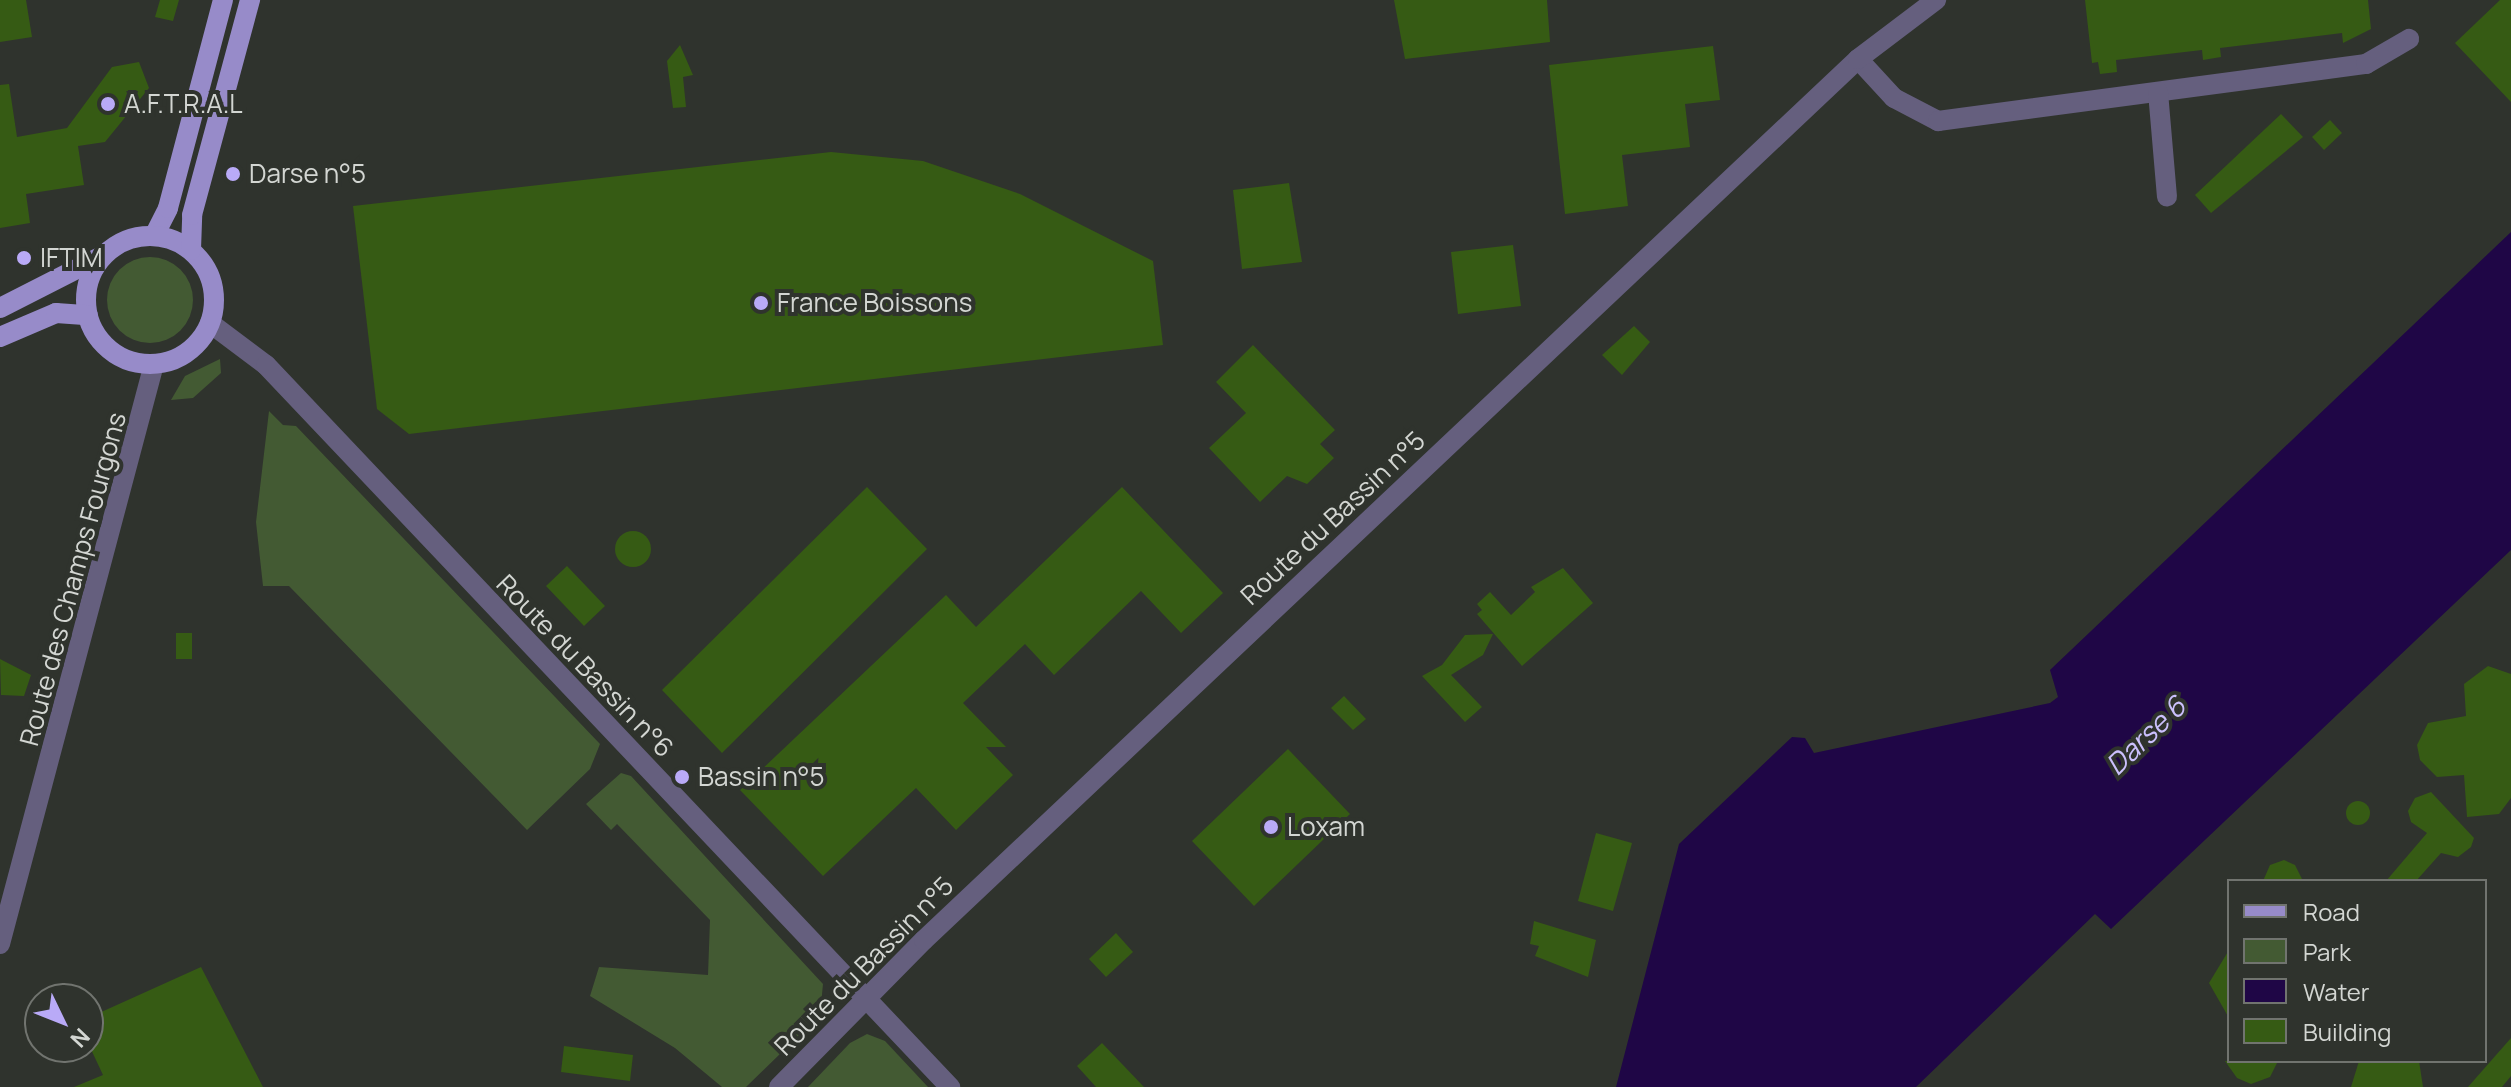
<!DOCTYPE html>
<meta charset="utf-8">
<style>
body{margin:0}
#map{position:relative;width:2511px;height:1087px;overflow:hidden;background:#2f332d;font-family:Manrope,sans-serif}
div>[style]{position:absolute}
.green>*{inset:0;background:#435a33}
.round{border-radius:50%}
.water>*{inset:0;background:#1f0646}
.building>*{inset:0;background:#365b14}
.minor>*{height:20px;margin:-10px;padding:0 10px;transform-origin:10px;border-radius:10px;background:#655f7e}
.major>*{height:20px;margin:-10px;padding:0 10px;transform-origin:10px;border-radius:10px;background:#978bc9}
.major>.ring{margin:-10px;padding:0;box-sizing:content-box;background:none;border:20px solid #978bc9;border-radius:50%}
.dots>*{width:22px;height:22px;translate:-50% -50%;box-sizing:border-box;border:4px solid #2f332d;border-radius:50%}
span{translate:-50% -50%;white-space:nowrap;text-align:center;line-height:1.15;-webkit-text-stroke:8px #2f332d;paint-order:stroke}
.poi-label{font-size:26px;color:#d3d6d2}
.left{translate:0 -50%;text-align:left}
.street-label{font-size:26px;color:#d3d6d2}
.water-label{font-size:28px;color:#cbc0fc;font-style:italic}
.legend{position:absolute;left:2227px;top:879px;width:260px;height:184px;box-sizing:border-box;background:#2f332d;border:2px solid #71746f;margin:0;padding:10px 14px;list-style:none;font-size:24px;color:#d3d6d2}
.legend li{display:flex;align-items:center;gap:16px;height:40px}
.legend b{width:40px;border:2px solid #71746f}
.north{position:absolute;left:24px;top:983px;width:80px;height:80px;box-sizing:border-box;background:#2f332d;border:2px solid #71746f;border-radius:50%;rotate:133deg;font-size:22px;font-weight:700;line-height:32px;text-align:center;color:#d3d6d2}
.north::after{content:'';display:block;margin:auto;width:28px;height:36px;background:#b9aaf7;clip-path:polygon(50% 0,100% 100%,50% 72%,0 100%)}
</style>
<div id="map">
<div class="green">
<i class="round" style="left:107px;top:257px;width:86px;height:86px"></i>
<i style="clip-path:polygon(220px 359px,221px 373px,193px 398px,171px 400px,185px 376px)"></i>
<i style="clip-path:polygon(269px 411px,283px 425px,296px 426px,600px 744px,590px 769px,527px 830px,289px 586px,263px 586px,256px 522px)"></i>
<i style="clip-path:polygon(621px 773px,631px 776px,823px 984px,820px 1015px,746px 1087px,722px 1087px,675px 1048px,590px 996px,599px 967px,708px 975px,710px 920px,617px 824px,611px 830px,586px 804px)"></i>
<i style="clip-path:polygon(867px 1034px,885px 1041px,928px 1087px,808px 1087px,850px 1043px)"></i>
</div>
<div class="water">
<i style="clip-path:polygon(2511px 232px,2511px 550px,2111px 929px,2095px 914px,1916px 1087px,1616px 1087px,1679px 844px,1792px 737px,1805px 738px,1814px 753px,2050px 703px,2058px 697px,2050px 670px)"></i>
</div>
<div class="building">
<i style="clip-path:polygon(0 0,26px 0,32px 37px,0 42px)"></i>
<i style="clip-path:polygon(160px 0,179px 0,173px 21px,155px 17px)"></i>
<i style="clip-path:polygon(1394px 0,1547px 0,1550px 42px,1405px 59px)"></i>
<i style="clip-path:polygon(2085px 0,2368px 0,2371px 29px,2343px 43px,2342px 33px,2220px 48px,2221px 57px,2203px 60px,2202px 50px,2116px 60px,2117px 72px,2100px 74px,2098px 62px,2092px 63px)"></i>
<i style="clip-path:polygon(2500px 0,2511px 0,2511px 102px,2455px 43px)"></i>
<i style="clip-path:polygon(680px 45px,693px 75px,683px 77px,686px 107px,673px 108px,667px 61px)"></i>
<i style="clip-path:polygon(1713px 46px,1720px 100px,1685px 104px,1690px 147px,1622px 155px,1628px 206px,1565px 214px,1549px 65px)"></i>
<i style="clip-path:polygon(139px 62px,149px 88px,105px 142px,78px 146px,84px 185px,26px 194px,30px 223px,0 228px,0 85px,9px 84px,17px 137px,67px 128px,112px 67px)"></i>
<i style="clip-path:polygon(2281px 114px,2303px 137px,2211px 213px,2195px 195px)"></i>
<i style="clip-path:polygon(2330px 120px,2342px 133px,2324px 150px,2312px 137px)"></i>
<i style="clip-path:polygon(831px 152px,923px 161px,1020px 194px,1153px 261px,1163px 345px,409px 434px,377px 409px,353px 206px)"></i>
<i style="clip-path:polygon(1289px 183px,1302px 262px,1242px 269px,1233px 190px)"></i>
<i style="clip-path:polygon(1513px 245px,1521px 306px,1458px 314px,1451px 252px)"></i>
<i style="clip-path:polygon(1634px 326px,1650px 342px,1622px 375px,1602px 355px)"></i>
<i style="clip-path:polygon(1253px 345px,1335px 430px,1320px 444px,1334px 458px,1307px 484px,1287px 476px,1260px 502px,1209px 448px,1246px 413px,1216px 382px)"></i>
<i style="clip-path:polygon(867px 487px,927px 549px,722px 753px,662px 690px)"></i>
<i style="clip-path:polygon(1122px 487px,1223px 593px,1181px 633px,1141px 591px,1054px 675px,1025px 644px,963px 703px,1006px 747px,986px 747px,1013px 775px,956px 830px,916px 788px,823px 876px,740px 790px,946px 595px,976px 627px)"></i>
<i class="round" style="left:615px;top:531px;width:36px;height:36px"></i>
<i style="clip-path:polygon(567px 566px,605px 606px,584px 626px,546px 586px)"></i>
<i style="clip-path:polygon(1563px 568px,1593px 603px,1522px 666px,1477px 614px,1482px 610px,1477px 604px,1490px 592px,1511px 615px,1535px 592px,1531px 587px)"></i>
<i style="clip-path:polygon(176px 633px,192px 633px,192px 659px,176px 659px)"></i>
<i style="clip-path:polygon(1493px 634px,1483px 655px,1451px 675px,1482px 707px,1465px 722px,1422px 676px,1442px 665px,1465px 635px)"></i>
<i style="clip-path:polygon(0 659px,31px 675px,24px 696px,1px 695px)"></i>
<i style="clip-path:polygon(2488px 666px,2511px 674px,2511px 798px,2499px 814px,2467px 817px,2464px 775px,2437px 777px,2420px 760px,2417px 745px,2428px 723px,2466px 716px,2464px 684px)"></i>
<i style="clip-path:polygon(1344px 696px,1366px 719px,1353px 730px,1331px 708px)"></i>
<i style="clip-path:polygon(1288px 749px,1350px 814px,1254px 906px,1192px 841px)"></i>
<i style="clip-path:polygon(2431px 792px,2474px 838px,2471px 847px,2458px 857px,2441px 853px,2416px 881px,2386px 881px,2427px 833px,2411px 822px,2408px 811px,2415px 798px)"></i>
<i class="round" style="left:2346px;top:801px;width:24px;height:24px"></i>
<i style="clip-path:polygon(1596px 833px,1632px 843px,1613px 911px,1578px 901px)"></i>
<i style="clip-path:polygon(2284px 860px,2295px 865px,2303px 881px,2263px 881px,2270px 865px)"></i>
<i style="clip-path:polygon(1534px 921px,1596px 940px,1588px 977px,1535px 956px,1539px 946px,1530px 944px)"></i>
<i style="clip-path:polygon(1116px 933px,1133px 952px,1106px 977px,1089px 959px)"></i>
<i style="clip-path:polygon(2229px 950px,2229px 1018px,2209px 983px)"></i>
<i style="clip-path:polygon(201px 967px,263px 1087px,74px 1087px,103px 1075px,88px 1043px,88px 1018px)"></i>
<i style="clip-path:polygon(2511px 1038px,2511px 1076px,2502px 1087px,2468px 1087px)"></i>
<i style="clip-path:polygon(1102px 1043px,1144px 1087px,1096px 1087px,1077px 1066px)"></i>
<i style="clip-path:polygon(564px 1046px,633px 1055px,630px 1081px,561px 1072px)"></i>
<i style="clip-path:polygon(2225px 1061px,2278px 1061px,2270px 1077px,2251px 1084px,2237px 1078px)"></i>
<i style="clip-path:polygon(2359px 1061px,2419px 1061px,2423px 1087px,2351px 1087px)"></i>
</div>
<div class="minor">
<i style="left:1858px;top:59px;width:53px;rotate:47.3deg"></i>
<i style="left:1894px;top:98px;width:50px;rotate:27.6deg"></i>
<i style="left:1938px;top:121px;width:432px;rotate:-7.6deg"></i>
<i style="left:2366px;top:64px;width:50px;rotate:-30.2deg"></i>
<i style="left:2158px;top:92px;width:105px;rotate:85.1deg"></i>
<i style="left:210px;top:323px;width:70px;rotate:36.9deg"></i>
<i style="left:266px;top:365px;width:995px;rotate:46.55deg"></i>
<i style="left:0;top:944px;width:600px;rotate:-75.13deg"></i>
<i style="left:779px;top:1087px;width:206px;rotate:-45.4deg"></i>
<i style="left:924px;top:940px;width:1284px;rotate:-43.33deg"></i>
<i style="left:1858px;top:59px;width:98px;rotate:-37.1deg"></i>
</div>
<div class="major">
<i style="left:154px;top:236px;width:31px;rotate:-63deg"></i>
<i style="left:168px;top:208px;width:215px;rotate:-75.2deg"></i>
<i class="ring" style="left:86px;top:236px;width:108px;height:108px"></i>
<i style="left:191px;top:250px;width:35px;rotate:-88deg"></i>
<i style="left:192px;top:215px;width:223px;rotate:-74.9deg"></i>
<i style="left:0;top:308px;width:114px;rotate:-27deg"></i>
<i style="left:0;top:337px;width:61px;rotate:-23.2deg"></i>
<i style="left:56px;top:313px;width:32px;rotate:4deg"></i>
</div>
<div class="dots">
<i style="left:108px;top:104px;background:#b9aaf7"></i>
<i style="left:233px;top:174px;background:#b9aaf7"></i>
<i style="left:24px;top:258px;background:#b9aaf7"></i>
<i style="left:761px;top:303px;background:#b9aaf7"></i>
<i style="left:682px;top:777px;background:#b9aaf7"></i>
<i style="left:1271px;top:827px;background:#b9aaf7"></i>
</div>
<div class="poi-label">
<span class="left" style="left:124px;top:104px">A.F.T.R.A.L</span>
<span class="left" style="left:249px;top:174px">Darse n°5</span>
<span class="left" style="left:40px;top:258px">IFTIM</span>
<span class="left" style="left:777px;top:303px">France Boissons</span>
<span class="left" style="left:698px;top:777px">Bassin n°5</span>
<span class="left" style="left:1287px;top:827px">Loxam</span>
</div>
<div class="street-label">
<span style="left:1333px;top:518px;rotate:-43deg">Route du Bassin n°5</span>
<span style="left:73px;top:579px;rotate:-75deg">Route des Champs Fourgons</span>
<span style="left:585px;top:666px;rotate:46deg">Route du Bassin n°6</span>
<span style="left:864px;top:966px;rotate:-45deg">Route du Bassin n°5</span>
</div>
<div class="water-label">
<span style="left:2145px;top:735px;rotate:-44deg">Darse 6</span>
</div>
<ul class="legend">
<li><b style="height:10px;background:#978bc9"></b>Road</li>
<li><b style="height:22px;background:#435a33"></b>Park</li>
<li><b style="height:22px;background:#1f0646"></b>Water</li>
<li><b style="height:22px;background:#365b14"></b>Building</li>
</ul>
<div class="north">N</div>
</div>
